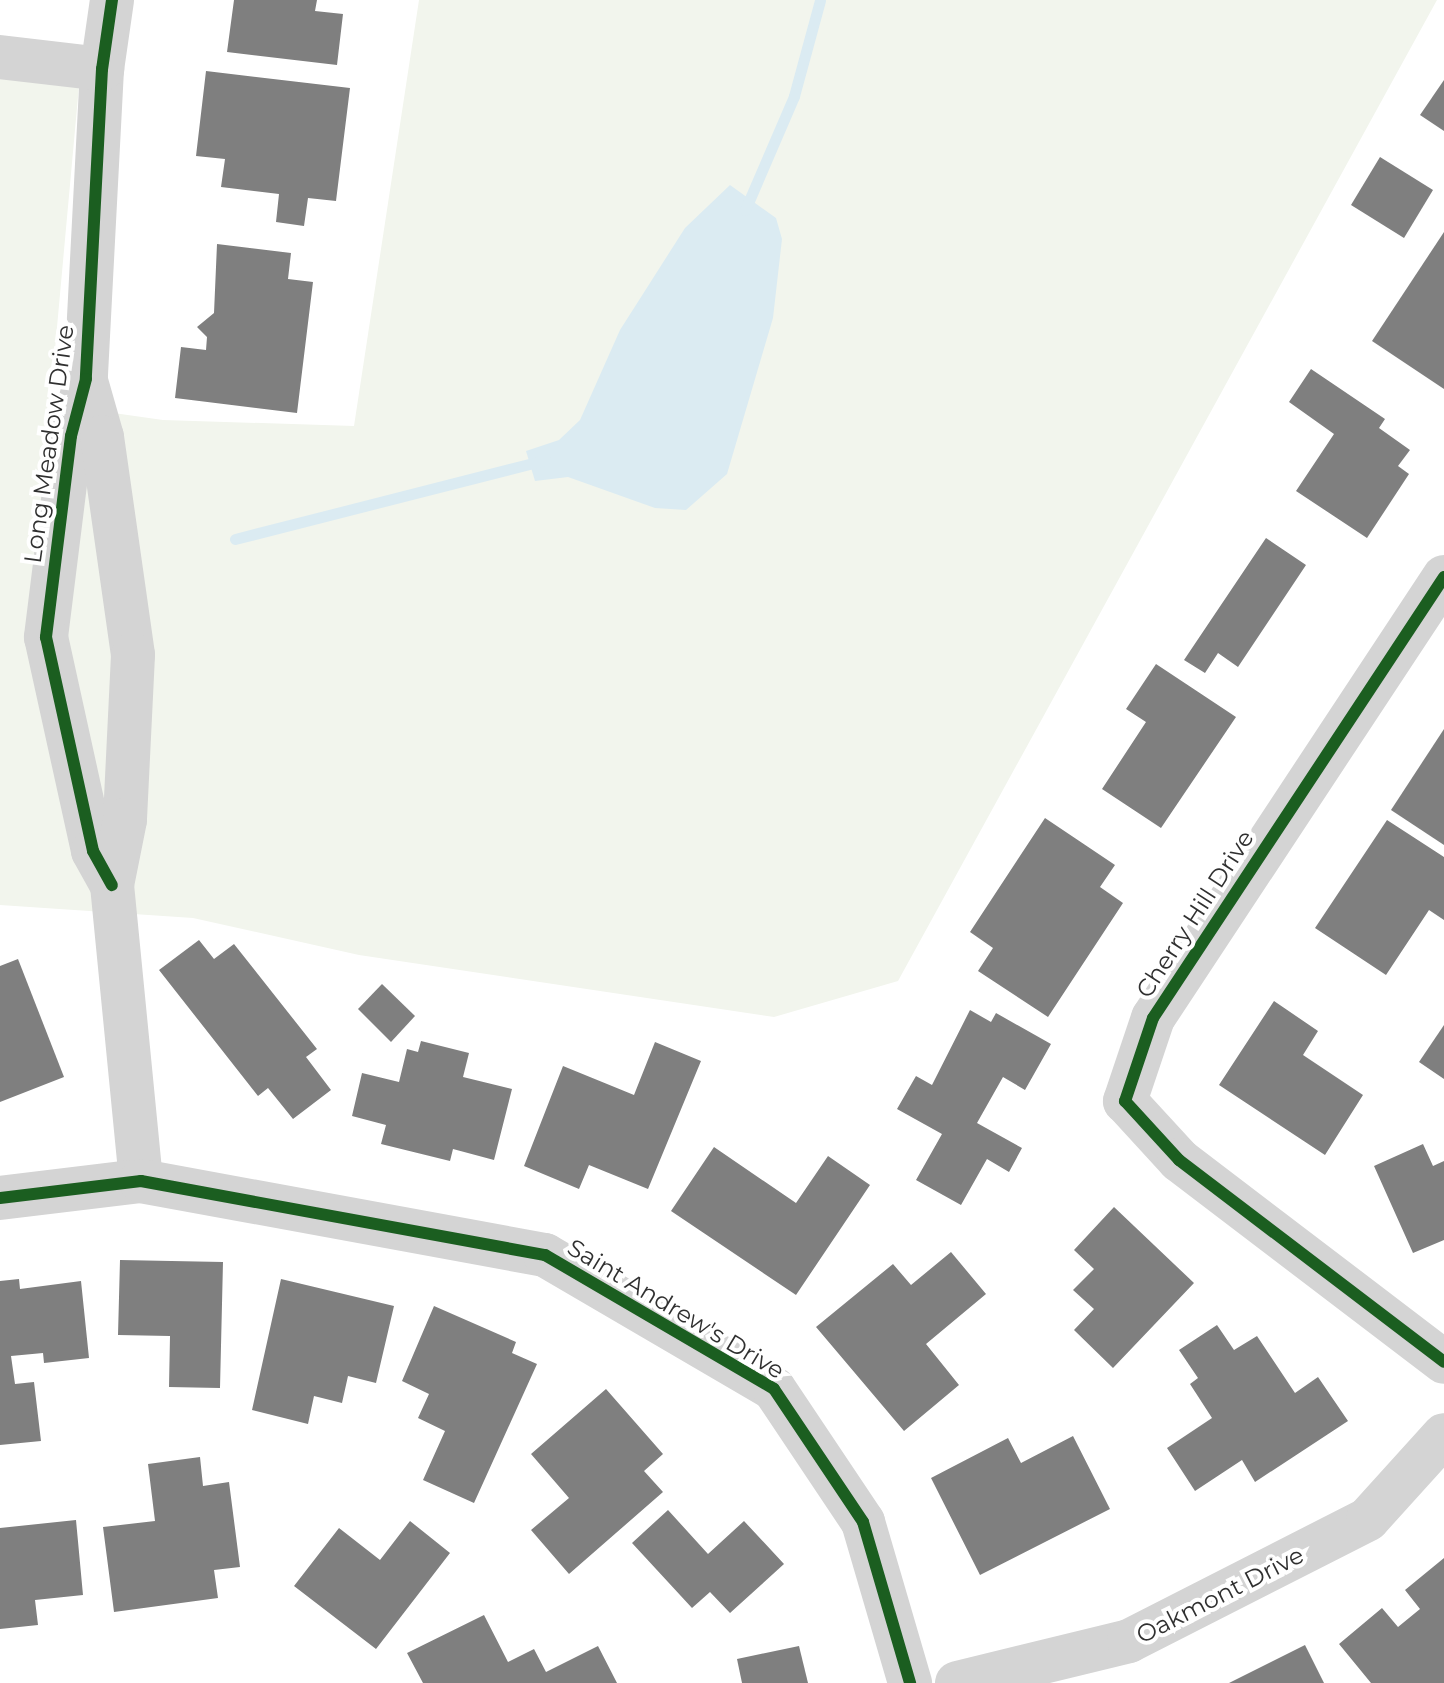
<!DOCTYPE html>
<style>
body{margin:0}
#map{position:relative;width:1444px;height:1683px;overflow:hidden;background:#fff;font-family:Montserrat,sans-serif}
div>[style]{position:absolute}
.green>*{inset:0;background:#f2f5ed}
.water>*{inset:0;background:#dbebf2}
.stream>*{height:11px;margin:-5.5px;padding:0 5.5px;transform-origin:5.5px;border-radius:5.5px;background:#dbebf2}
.building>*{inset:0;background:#7f7f7f}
.minor>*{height:44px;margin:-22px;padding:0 22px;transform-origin:22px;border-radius:22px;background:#d4d4d4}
.cycleway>*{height:12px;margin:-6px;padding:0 6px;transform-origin:6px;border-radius:6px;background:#1b5e20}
span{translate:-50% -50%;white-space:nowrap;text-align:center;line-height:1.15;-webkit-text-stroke:8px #fff;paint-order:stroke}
.street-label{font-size:24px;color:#303030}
</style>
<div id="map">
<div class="green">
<i style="clip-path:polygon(419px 0,1437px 0,898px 981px,774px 1017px,359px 955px,193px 918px,0 905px,0 77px,79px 86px,50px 404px,163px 420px,354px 426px)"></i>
</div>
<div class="water">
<i style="clip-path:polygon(730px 185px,776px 218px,782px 239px,773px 318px,727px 474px,686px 510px,655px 508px,568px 477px,535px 481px,526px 451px,559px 440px,580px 420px,620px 330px,685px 228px)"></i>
</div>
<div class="stream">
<i style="left:745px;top:210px;width:124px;rotate:-66.7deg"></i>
<i style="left:794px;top:96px;width:99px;rotate:-74.8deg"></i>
<i style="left:235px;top:539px;width:320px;rotate:-14.3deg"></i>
</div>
<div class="building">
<i style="clip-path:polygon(234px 0,317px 0,315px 11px,343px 14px,337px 65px,227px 52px)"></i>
<i style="clip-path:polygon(206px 71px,350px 88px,336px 201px,308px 198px,304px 226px,276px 222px,279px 194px,221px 187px,225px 159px,196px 156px)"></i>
<i style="clip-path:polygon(1444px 80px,1444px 131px,1420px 115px)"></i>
<i style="clip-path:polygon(1380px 157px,1433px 190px,1404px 238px,1351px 205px)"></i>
<i style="clip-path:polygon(1444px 232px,1444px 389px,1372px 341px)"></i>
<i style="clip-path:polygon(217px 244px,291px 253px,288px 279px,313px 282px,297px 413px,175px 398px,181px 347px,206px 350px,207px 337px,197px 327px,214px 313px)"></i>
<i style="clip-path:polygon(1311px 369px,1385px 419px,1379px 428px,1410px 450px,1398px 466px,1409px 474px,1367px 538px,1296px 491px,1334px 434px,1289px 402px)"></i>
<i style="clip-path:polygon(1266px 538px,1306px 565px,1238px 667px,1218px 653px,1205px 673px,1184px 660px)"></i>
<i style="clip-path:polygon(1156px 664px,1236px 717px,1161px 828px,1102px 789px,1146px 722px,1126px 709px)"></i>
<i style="clip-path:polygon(1444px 729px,1444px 845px,1391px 810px)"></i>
<i style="clip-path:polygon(1045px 818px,1115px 865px,1100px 887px,1123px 903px,1048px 1017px,978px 971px,993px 948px,970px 932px)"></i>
<i style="clip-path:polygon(1387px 820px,1444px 857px,1444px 920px,1429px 910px,1386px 975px,1315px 928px)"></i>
<i style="clip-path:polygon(199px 940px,214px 959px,234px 944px,317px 1049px,306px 1057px,331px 1090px,293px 1119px,268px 1088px,258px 1096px,159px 970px)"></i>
<i style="clip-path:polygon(18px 959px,64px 1077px,0 1102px,0 966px)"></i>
<i style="clip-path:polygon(382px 984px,415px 1016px,391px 1042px,358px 1009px)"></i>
<i style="clip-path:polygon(1274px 1001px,1318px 1031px,1303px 1055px,1363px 1095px,1325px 1155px,1219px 1085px)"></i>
<i style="clip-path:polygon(970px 1010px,991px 1022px,996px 1013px,1051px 1044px,1025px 1090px,1003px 1077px,977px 1123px,1022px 1148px,1009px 1172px,987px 1159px,961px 1205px,916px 1180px,942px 1134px,897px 1109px,916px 1076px,932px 1085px)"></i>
<i style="clip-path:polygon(1444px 1025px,1444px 1079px,1419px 1062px)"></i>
<i style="clip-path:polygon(421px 1041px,469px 1053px,463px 1077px,512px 1089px,494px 1160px,453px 1149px,450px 1161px,381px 1144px,386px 1125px,352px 1116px,362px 1073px,399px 1082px,407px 1049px,418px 1052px)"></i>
<i style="clip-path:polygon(655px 1042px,701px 1061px,648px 1189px,589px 1165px,579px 1189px,524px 1166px,563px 1066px,634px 1095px)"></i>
<i style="clip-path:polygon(1423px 1144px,1433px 1166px,1444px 1161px,1444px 1240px,1413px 1253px,1374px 1166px)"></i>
<i style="clip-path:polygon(714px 1147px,796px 1203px,828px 1156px,870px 1185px,796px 1295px,671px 1211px)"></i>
<i style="clip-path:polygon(1114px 1207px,1194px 1283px,1113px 1368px,1074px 1330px,1094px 1309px,1073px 1290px,1094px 1269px,1074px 1250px)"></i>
<i style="clip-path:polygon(951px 1252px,986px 1294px,926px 1344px,959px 1385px,904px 1431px,816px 1327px,893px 1264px,911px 1285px)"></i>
<i style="clip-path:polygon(120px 1260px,223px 1262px,220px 1388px,169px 1387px,170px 1336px,118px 1335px)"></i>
<i style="clip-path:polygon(19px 1279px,20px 1289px,81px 1281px,89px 1358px,44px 1363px,43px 1353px,11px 1356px,15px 1384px,34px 1382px,41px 1441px,0 1445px,0 1281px)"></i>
<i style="clip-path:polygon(281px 1279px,394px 1306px,376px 1383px,348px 1376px,342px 1403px,314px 1396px,308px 1424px,252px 1410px)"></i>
<i style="clip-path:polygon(434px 1306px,516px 1342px,512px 1353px,537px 1364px,474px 1503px,423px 1480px,445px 1431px,418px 1418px,429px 1394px,402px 1381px)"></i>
<i style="clip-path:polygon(1217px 1325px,1234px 1350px,1257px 1336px,1295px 1393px,1318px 1377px,1348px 1421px,1255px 1482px,1242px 1460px,1195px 1491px,1167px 1448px,1212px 1418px,1190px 1384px,1198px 1378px,1179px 1350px)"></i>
<i style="clip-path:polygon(606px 1389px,663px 1454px,644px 1471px,663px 1492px,569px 1574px,531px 1530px,569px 1498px,531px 1454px)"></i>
<i style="clip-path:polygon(1073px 1436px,1110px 1509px,980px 1575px,931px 1478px,1008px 1438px,1021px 1463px)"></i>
<i style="clip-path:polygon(200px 1457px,203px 1486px,229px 1482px,240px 1567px,214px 1570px,218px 1598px,114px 1612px,103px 1527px,155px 1521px,148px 1464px)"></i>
<i style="clip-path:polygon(668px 1510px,708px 1554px,744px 1521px,784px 1564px,730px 1613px,710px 1592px,692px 1608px,632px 1543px)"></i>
<i style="clip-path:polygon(76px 1520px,83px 1595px,35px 1600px,38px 1625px,0 1629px,0 1528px)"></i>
<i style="clip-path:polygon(410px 1521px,450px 1553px,376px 1649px,294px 1586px,339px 1528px,380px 1560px)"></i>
<i style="clip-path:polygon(1444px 1558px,1444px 1683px,1371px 1683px,1339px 1644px,1382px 1608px,1398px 1627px,1420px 1609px,1405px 1590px)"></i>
<i style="clip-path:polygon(484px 1615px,508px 1662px,534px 1649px,546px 1672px,598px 1646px,617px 1683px,423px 1683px,407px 1653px)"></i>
<i style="clip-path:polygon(1305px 1645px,1324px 1683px,1229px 1683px)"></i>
<i style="clip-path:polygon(799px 1646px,808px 1683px,742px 1683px,737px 1659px)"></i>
</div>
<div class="minor">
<i style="left:112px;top:0;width:70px;rotate:98.2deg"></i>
<i style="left:102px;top:69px;width:310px;rotate:93deg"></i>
<i style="left:86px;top:379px;width:59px;rotate:104.7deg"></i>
<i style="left:71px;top:436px;width:203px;rotate:97.1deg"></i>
<i style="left:46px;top:637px;width:219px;rotate:77.6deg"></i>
<i style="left:93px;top:851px;width:39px;rotate:61deg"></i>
<i style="left:0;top:57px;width:103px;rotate:6.7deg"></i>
<i style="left:86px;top:381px;width:58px;rotate:74.1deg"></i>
<i style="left:102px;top:437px;width:220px;rotate:81.9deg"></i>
<i style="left:133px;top:655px;width:165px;rotate:92.8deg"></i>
<i style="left:125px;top:820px;width:66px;rotate:101.3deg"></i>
<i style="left:112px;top:885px;width:297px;rotate:84.4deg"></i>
<i style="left:1444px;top:577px;width:528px;rotate:123.42deg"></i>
<i style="left:1153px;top:1018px;width:88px;rotate:108.6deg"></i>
<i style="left:1125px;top:1101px;width:80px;rotate:47.5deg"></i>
<i style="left:1179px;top:1160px;width:333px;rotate:37.3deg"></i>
<i style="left:0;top:1198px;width:142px;rotate:-6.9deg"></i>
<i style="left:141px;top:1181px;width:411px;rotate:10.4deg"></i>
<i style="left:545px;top:1255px;width:265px;rotate:30.3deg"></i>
<i style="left:774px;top:1389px;width:160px;rotate:56.2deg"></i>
<i style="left:863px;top:1522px;width:168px;rotate:73.7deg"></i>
<i style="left:957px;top:1683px;width:177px;rotate:-13.7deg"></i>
<i style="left:1129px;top:1641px;width:268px;rotate:-27deg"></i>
<i style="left:1368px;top:1519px;width:113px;rotate:-47.9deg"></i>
</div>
<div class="cycleway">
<i style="left:112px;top:0;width:70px;rotate:98.2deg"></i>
<i style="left:102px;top:69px;width:310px;rotate:93deg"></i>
<i style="left:86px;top:379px;width:59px;rotate:104.7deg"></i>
<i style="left:71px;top:436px;width:203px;rotate:97.1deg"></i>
<i style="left:46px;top:637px;width:219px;rotate:77.6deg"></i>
<i style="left:93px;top:851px;width:39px;rotate:61deg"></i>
<i style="left:1444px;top:577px;width:528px;rotate:123.42deg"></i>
<i style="left:1153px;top:1018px;width:88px;rotate:108.6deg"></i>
<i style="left:1125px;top:1101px;width:80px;rotate:47.5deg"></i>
<i style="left:1179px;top:1160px;width:333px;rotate:37.3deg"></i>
<i style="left:0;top:1198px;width:142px;rotate:-6.9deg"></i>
<i style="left:141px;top:1181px;width:411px;rotate:10.4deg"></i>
<i style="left:545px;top:1255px;width:265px;rotate:30.3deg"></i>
<i style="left:774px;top:1389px;width:160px;rotate:56.2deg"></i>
<i style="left:863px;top:1522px;width:168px;rotate:73.7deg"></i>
</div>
<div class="street-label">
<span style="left:49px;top:444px;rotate:-82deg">Long Meadow Drive</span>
<span style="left:1195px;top:914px;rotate:-57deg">Cherry Hill Drive</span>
<span style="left:676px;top:1309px;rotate:31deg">Saint Andrew's Drive</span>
<span style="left:1220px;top:1595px;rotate:-27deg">Oakmont Drive</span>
</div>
</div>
